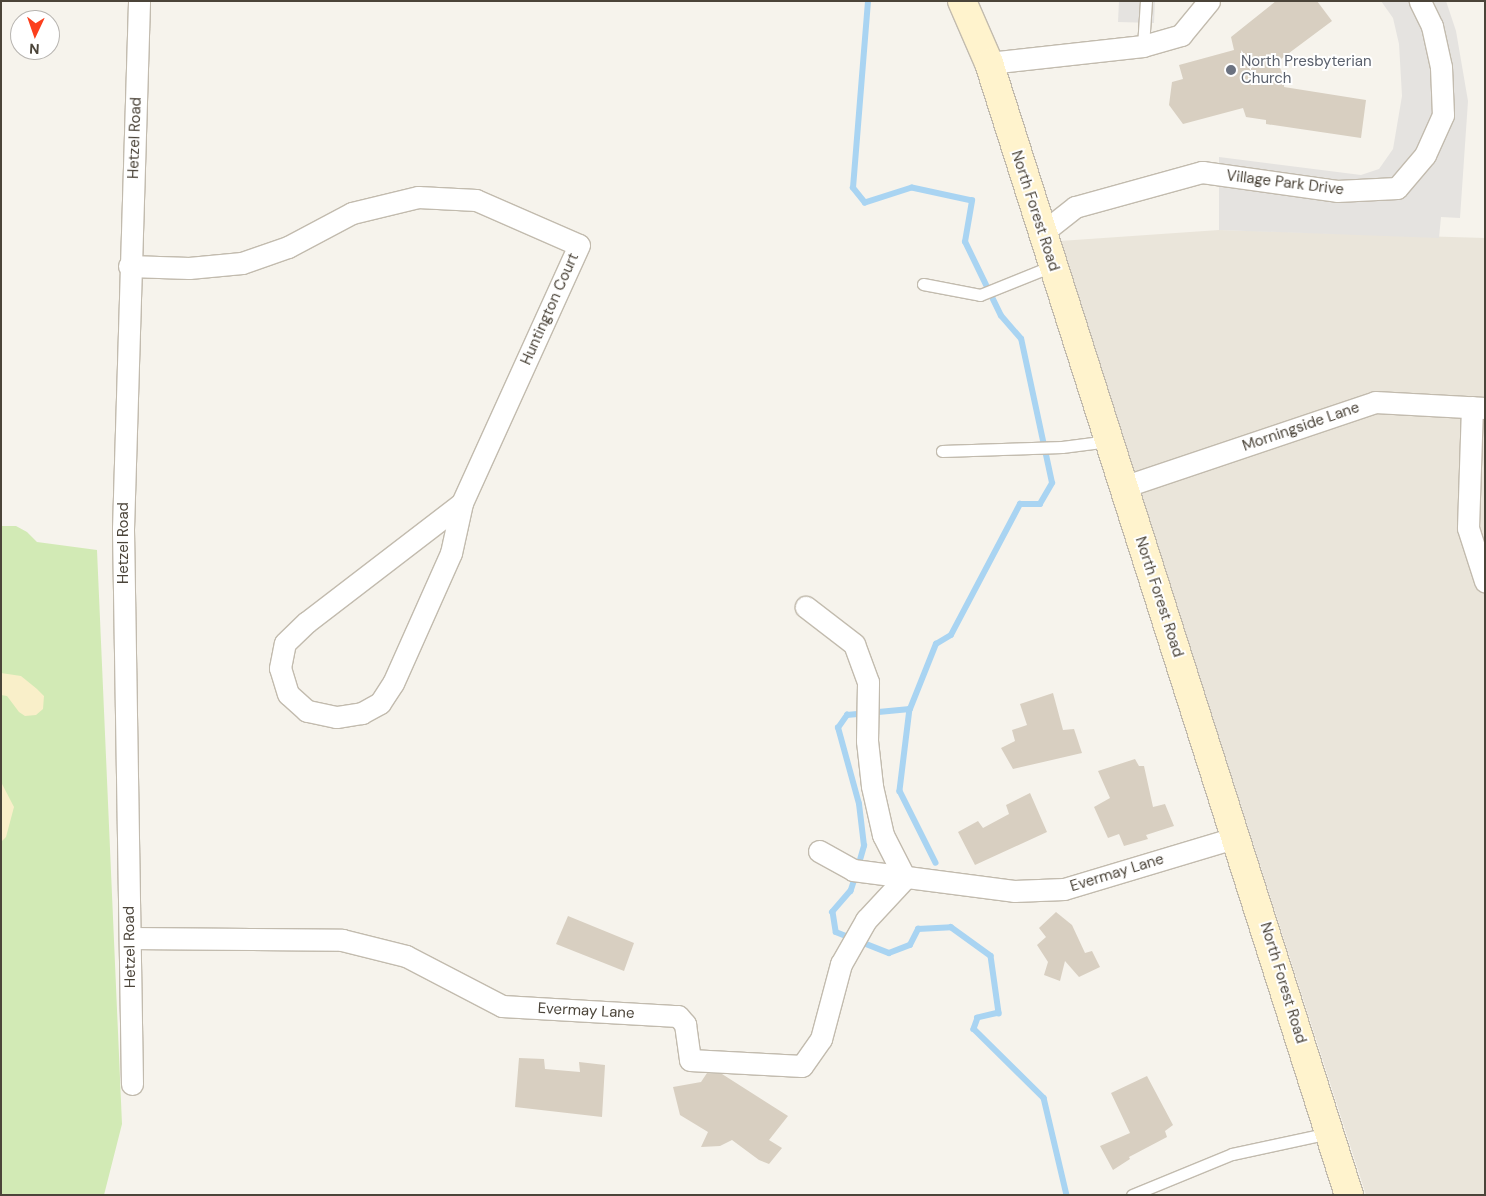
<!DOCTYPE html>
<style>
body{margin:0}
#map{position:relative;width:1486px;height:1196px;overflow:hidden;background:#f6f3ec;font-family:"DM Sans",sans-serif}
div>[style]{position:absolute}
.residential>*{inset:0;background:#eae5da}
.green>*{inset:0;background:#d2eab5}
.sand>*{inset:0;background:#f9efc9}
.parking>*{inset:0;background:#e5e3e0}
.stream>*{height:5.5px;margin:-2.75px;padding:0 2.75px;transform-origin:2.75px;border-radius:2.75px;background:#a9d4f2}
.building>*{inset:0;background:#d8cfc1}
.roads{filter:drop-shadow(1px 0 #c2bbae) drop-shadow(-1px 0 #c2bbae) drop-shadow(0 1px #c2bbae) drop-shadow(0 -1px #c2bbae)}
.lane>*{height:11px;margin:-5.5px;padding:0 5.5px;transform-origin:5.5px;border-radius:5.5px;background:#fff}
.street>*{height:21px;margin:-10.5px;padding:0 10.5px;transform-origin:10.5px;border-radius:10.5px;background:#fff}
.secondary>*{height:28px;margin:-14px;padding:0 14px;transform-origin:14px;border-radius:14px;background:#fff3cd}
.dots>*{width:14px;height:14px;translate:-50% -50%;box-sizing:border-box;border:2px solid #fff;border-radius:50%}
span{translate:-50% -50%;white-space:nowrap;text-align:center;line-height:1.15;-webkit-text-stroke:4px #fff;paint-order:stroke}
.worship-label{font-size:15px;color:#5b616d}
.left{translate:0 -50%;text-align:left}
.street-label{font-size:15px;color:#4b4439}
.frame{position:absolute;inset:0;border:2px solid #4b4439;pointer-events:none}
.north{position:absolute;left:10px;top:10px;width:50px;height:50px;box-sizing:border-box;background:#fff;border:1px solid #b7b4b0;border-radius:50%;rotate:183deg;font-size:14px;font-weight:700;line-height:20px;text-align:center;color:#4b4439}
.north::after{content:'';display:block;margin:auto;width:18px;height:22px;background:#fc3f1d;clip-path:polygon(50% 0,100% 100%,50% 72%,0 100%)}
</style>
<div id="map">
<div class="residential">
<i style="clip-path:polygon(1219px 230px,1485px 238px,1485px 1195px,1366px 1195px,1060px 241px)"></i>
</div>
<div class="green">
<i style="clip-path:polygon(1px 526px,16px 526px,27px 532px,37px 542px,97px 550px,122px 1124px,104px 1195px,1px 1195px)"></i>
</div>
<div class="sand">
<i style="clip-path:polygon(1px 673px,21px 676px,37px 689px,44px 696px,43px 709px,36px 715px,25px 716px,19px 712px,7px 696px,1px 695px)"></i>
<i style="clip-path:polygon(1px 782px,14px 807px,6px 837px,1px 842px)"></i>
</div>
<div class="parking">
<i style="clip-path:polygon(1119px 1px,1155px 1px,1154px 23px,1118px 22px)"></i>
<i style="clip-path:polygon(1381px 1px,1446px 1px,1456px 31px,1468px 101px,1460px 218px,1441px 217px,1439px 238px,1219px 230px,1219px 157px,1361px 175px,1379px 169px,1393px 149px,1402px 96px,1399px 44px,1393px 18px)"></i>
</div>
<div class="stream">
<i style="left:910px;top:709px;width:83px;rotate:97deg"></i>
<i style="left:900px;top:791px;width:80px;rotate:63.4deg"></i>
<i style="left:858px;top:867px;width:22px;rotate:-74deg"></i>
<i style="left:864px;top:846px;width:42px;rotate:-96.8deg"></i>
<i style="left:859px;top:804px;width:79px;rotate:-105.4deg"></i>
<i style="left:838px;top:728px;width:16px;rotate:-55deg"></i>
<i style="left:847px;top:715px;width:63px;rotate:-5.4deg"></i>
<i style="left:910px;top:709px;width:70px;rotate:-68.2deg"></i>
<i style="left:936px;top:644px;width:17px;rotate:-31deg"></i>
<i style="left:951px;top:635px;width:148px;rotate:-62.2deg"></i>
<i style="left:1020px;top:504px;width:20px"></i>
<i style="left:1040px;top:504px;width:24px;rotate:-60deg"></i>
<i style="left:1052px;top:483px;width:147px;rotate:-102.1deg"></i>
<i style="left:1021px;top:339px;width:30px;rotate:-131deg"></i>
<i style="left:1001px;top:316px;width:82px;rotate:-115.9deg"></i>
<i style="left:965px;top:242px;width:42px;rotate:-80.3deg"></i>
<i style="left:972px;top:201px;width:61px;rotate:-167.8deg"></i>
<i style="left:912px;top:188px;width:49px;rotate:162.3deg"></i>
<i style="left:865px;top:203px;width:19px;rotate:-129deg"></i>
<i style="left:853px;top:188px;width:188px;rotate:-85.4deg"></i>
<i style="left:856px;top:876px;width:16px;rotate:108deg"></i>
<i style="left:851px;top:891px;width:28px;rotate:131deg"></i>
<i style="left:833px;top:912px;width:20px;rotate:81deg"></i>
<i style="left:836px;top:932px;width:57px;rotate:21.6deg"></i>
<i style="left:889px;top:953px;width:22px;rotate:-21deg"></i>
<i style="left:910px;top:945px;width:18px;rotate:-63deg"></i>
<i style="left:918px;top:929px;width:33px;rotate:-3deg"></i>
<i style="left:951px;top:927px;width:49px;rotate:35.9deg"></i>
<i style="left:991px;top:956px;width:58px;rotate:82deg"></i>
<i style="left:999px;top:1013px;width:22px;rotate:167deg"></i>
<i style="left:978px;top:1018px;width:12px;rotate:110deg"></i>
<i style="left:974px;top:1029px;width:98px;rotate:44.6deg"></i>
<i style="left:1044px;top:1098px;width:100px;rotate:76.7deg"></i>
</div>
<div class="building">
<i style="clip-path:polygon(1276px 1px,1317px 1px,1332px 21px,1277px 62px,1284px 76px,1284px 87px,1366px 100px,1361px 138px,1266px 124px,1266px 120px,1246px 117px,1243px 108px,1183px 124px,1169px 105px,1172px 82px,1183px 79px,1179px 65px,1234px 50px,1231px 37px)"></i>
<i style="clip-path:polygon(1053px 693px,1063px 730px,1074px 729px,1082px 753px,1013px 769px,1001px 748px,1015px 741px,1012px 730px,1027px 725px,1020px 704px)"></i>
<i style="clip-path:polygon(1135px 759px,1139px 766px,1144px 766px,1153px 807px,1165px 804px,1174px 826px,1146px 835px,1148px 839px,1124px 846px,1119px 834px,1108px 838px,1094px 807px,1110px 798px,1098px 771px)"></i>
<i style="clip-path:polygon(1030px 793px,1047px 832px,975px 865px,958px 832px,978px 821px,983px 828px,1009px 814px,1006px 805px)"></i>
<i style="clip-path:polygon(1056px 912px,1072px 925px,1085px 953px,1092px 951px,1100px 967px,1079px 977px,1065px 961px,1060px 981px,1044px 975px,1048px 962px,1037px 945px,1046px 937px,1039px 928px)"></i>
<i style="clip-path:polygon(568px 916px,634px 943px,624px 971px,556px 944px)"></i>
<i style="clip-path:polygon(519px 1058px,544px 1059px,545px 1069px,580px 1072px,579px 1062px,605px 1065px,602px 1117px,515px 1107px)"></i>
<i style="clip-path:polygon(707px 1073px,722px 1074px,788px 1116px,769px 1140px,782px 1148px,769px 1164px,759px 1160px,732px 1140px,720px 1146px,701px 1147px,708px 1132px,680px 1115px,673px 1087px,701px 1082px)"></i>
<i style="clip-path:polygon(1147px 1076px,1173px 1125px,1165px 1131px,1167px 1137px,1129px 1157px,1130px 1159px,1113px 1170px,1100px 1146px,1130px 1133px,1111px 1093px)"></i>
</div>
<div class="roads">
<div class="lane">
<i style="left:1143px;top:46px;width:45px;rotate:-86.2deg"></i>
<i style="left:923px;top:284px;width:58px;rotate:10.9deg"></i>
<i style="left:980px;top:295px;width:78px;rotate:-21.9deg"></i>
<i style="left:942px;top:451px;width:120px;rotate:-1.9deg"></i>
<i style="left:1062px;top:447px;width:47px;rotate:-7.3deg"></i>
<i style="left:1132px;top:1195px;width:108px;rotate:-22.3deg"></i>
<i style="left:1232px;top:1154px;width:99px;rotate:-12.2deg"></i>
</div>
<div class="street">
<i style="left:989px;top:63px;width:155px;rotate:-6.3deg"></i>
<i style="left:1143px;top:46px;width:40px;rotate:-16deg"></i>
<i style="left:1181px;top:35px;width:44px;rotate:-50.5deg"></i>
<i style="left:1042px;top:233px;width:42px;rotate:-38.2deg"></i>
<i style="left:1075px;top:207px;width:132px;rotate:-15.4deg"></i>
<i style="left:1202px;top:172px;width:136px;rotate:8deg"></i>
<i style="left:1337px;top:191px;width:60px;rotate:-2.9deg"></i>
<i style="left:1397px;top:188px;width:43px;rotate:-49.7deg"></i>
<i style="left:1425px;top:155px;width:44px;rotate:-65.8deg"></i>
<i style="left:1443px;top:115px;width:48px;rotate:-92.4deg"></i>
<i style="left:1441px;top:67px;width:42px;rotate:-102.4deg"></i>
<i style="left:1432px;top:26px;width:28px;rotate:-116deg"></i>
<i style="left:129px;top:266px;width:60px;rotate:1.9deg"></i>
<i style="left:189px;top:268px;width:53px;rotate:-5.4deg"></i>
<i style="left:242px;top:263px;width:49px;rotate:-19.2deg"></i>
<i style="left:288px;top:247px;width:72px;rotate:-28deg"></i>
<i style="left:352px;top:213px;width:68px;rotate:-13.6deg"></i>
<i style="left:418px;top:197px;width:58px;rotate:3deg"></i>
<i style="left:476px;top:200px;width:112px;rotate:23.6deg"></i>
<i style="left:579px;top:245px;width:283px;rotate:114.4deg"></i>
<i style="left:462px;top:503px;width:51px;rotate:102.4deg"></i>
<i style="left:451px;top:553px;width:142px;rotate:114deg"></i>
<i style="left:393px;top:683px;width:24px;rotate:123deg"></i>
<i style="left:380px;top:703px;width:21px;rotate:151deg"></i>
<i style="left:362px;top:713px;width:26px;rotate:171deg"></i>
<i style="left:336px;top:717px;width:30px;rotate:-168deg"></i>
<i style="left:307px;top:711px;width:25px;rotate:-138deg"></i>
<i style="left:288px;top:694px;width:27px;rotate:-107deg"></i>
<i style="left:280px;top:668px;width:25px;rotate:-79deg"></i>
<i style="left:285px;top:643px;width:30px;rotate:-44deg"></i>
<i style="left:307px;top:622px;width:195px;rotate:-37.5deg"></i>
<i style="left:1472px;top:407px;width:121px;rotate:91.9deg"></i>
<i style="left:1468px;top:528px;width:56px;rotate:72.2deg"></i>
<i style="left:1123px;top:487px;width:266px;rotate:-18.6deg"></i>
<i style="left:1375px;top:402px;width:110px;rotate:3.1deg"></i>
<i style="left:819px;top:851px;width:39px;rotate:29deg"></i>
<i style="left:853px;top:870px;width:162px;rotate:7.4deg"></i>
<i style="left:1014px;top:891px;width:50px;rotate:-2.3deg"></i>
<i style="left:1064px;top:889px;width:181px;rotate:-16.7deg"></i>
<i style="left:130px;top:938px;width:212px;rotate:0.5deg"></i>
<i style="left:342px;top:940px;width:66px;rotate:14deg"></i>
<i style="left:406px;top:956px;width:108px;rotate:27.5deg"></i>
<i style="left:502px;top:1006px;width:176px;rotate:3.3deg"></i>
<i style="left:678px;top:1016px;width:11px;rotate:49deg"></i>
<i style="left:685px;top:1024px;width:36px;rotate:82deg"></i>
<i style="left:690px;top:1060px;width:112px;rotate:3.1deg"></i>
<i style="left:802px;top:1066px;width:33px;rotate:-55deg"></i>
<i style="left:821px;top:1039px;width:78px;rotate:-75.1deg"></i>
<i style="left:841px;top:964px;width:51px;rotate:-60.4deg"></i>
<i style="left:866px;top:920px;width:57px;rotate:-47.1deg"></i>
<i style="left:905px;top:878px;width:48px;rotate:-117.1deg"></i>
<i style="left:883px;top:835px;width:50px;rotate:-102.7deg"></i>
<i style="left:872px;top:786px;width:45px;rotate:-96.3deg"></i>
<i style="left:867px;top:741px;width:59px;rotate:-89deg"></i>
<i style="left:868px;top:682px;width:40px;rotate:-110.2deg"></i>
<i style="left:854px;top:644px;width:61px;rotate:-142.4deg"></i>
<i style="left:132px;top:1084px;width:555px;rotate:-90.93deg"></i>
<i style="left:123px;top:529px;width:528px;rotate:-88.26deg"></i>
</div>
<div class="secondary">
<i style="left:962px;top:1px;width:68px;rotate:66.5deg"></i>
<i style="left:989px;top:63px;width:1188px;rotate:72.36deg"></i>
</div>
</div>
<div class="dots">
<i style="left:1231px;top:70px;background:#6b7280"></i>
</div>
<div class="worship-label">
<span class="left" style="left:1241px;top:70px">North Presbyterian<br>Church</span>
</div>
<div class="street-label">
<span style="left:135px;top:138px;rotate:-88deg">Hetzel Road</span>
<span style="left:1285px;top:183px;rotate:7deg">Village Park Drive</span>
<span style="left:1035px;top:211px;rotate:72deg">North Forest Road</span>
<span style="left:550px;top:309px;rotate:-66deg">Huntington Court</span>
<span style="left:1301px;top:427px;rotate:-19deg">Morningside Lane</span>
<span style="left:124px;top:543px;rotate:-90deg">Hetzel Road</span>
<span style="left:1159px;top:597px;rotate:72deg">North Forest Road</span>
<span style="left:1117px;top:873px;rotate:-17deg">Evermay Lane</span>
<span style="left:130px;top:947px;rotate:-91deg">Hetzel Road</span>
<span style="left:1283px;top:983px;rotate:73deg">North Forest Road</span>
<span style="left:586px;top:1011px;rotate:3deg">Evermay Lane</span>
</div>
<div class="frame"></div>
<div class="north">N</div>
</div>
